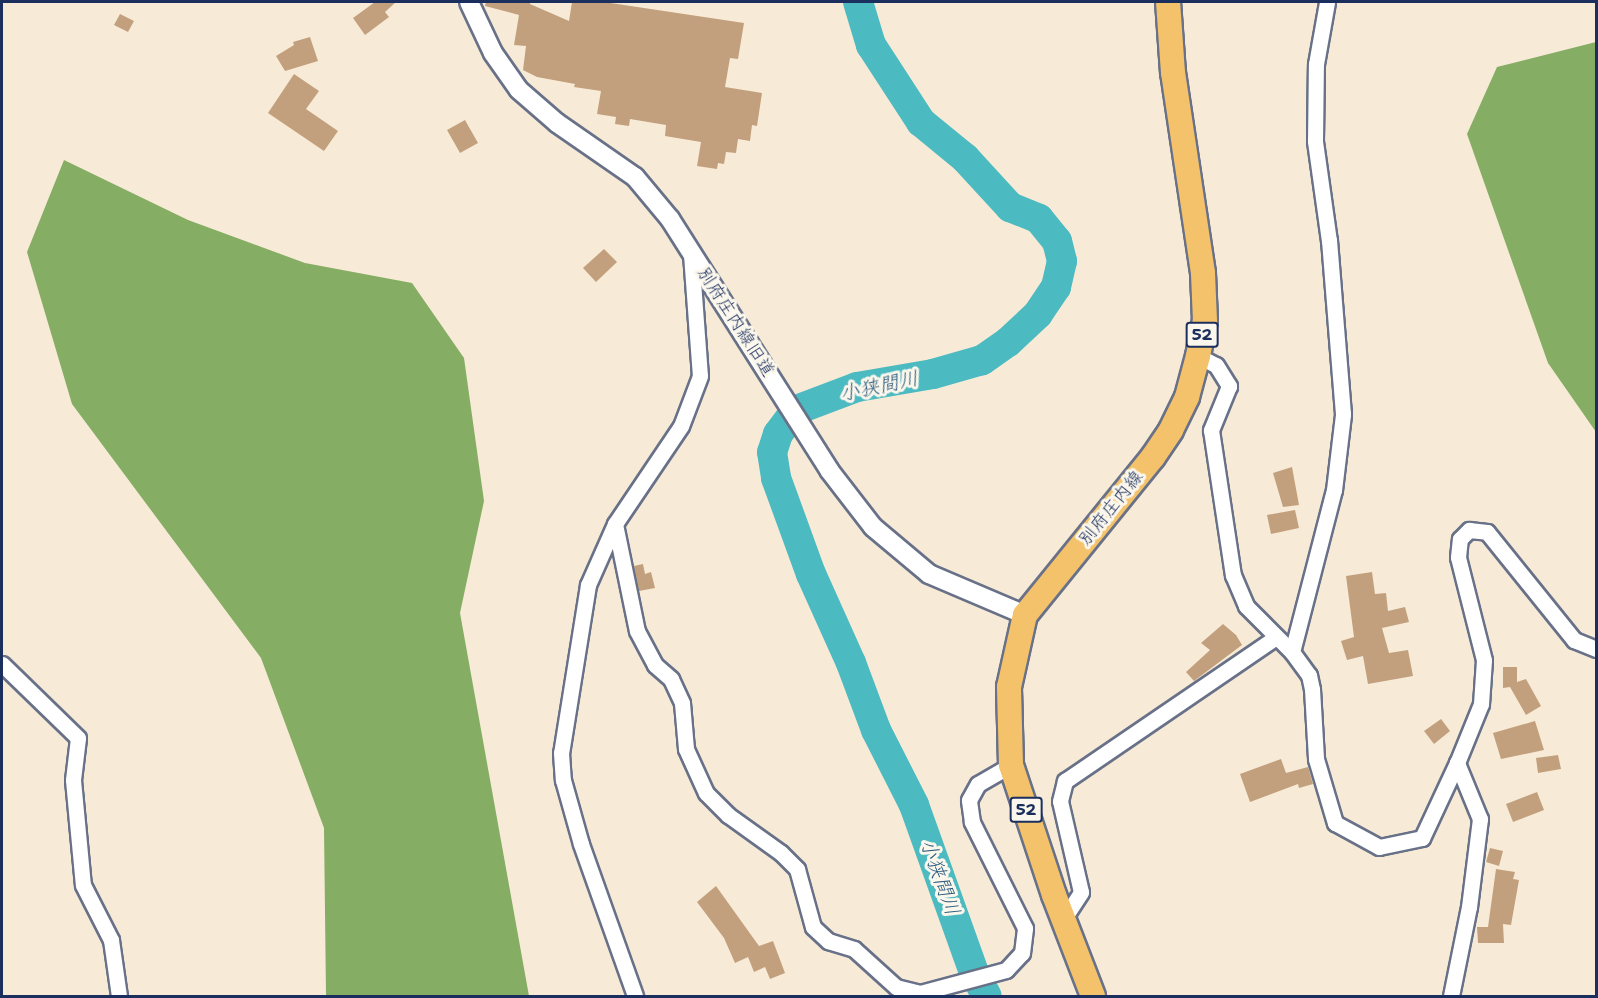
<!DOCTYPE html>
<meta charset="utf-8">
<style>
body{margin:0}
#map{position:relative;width:1598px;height:998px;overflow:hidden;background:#f7ebd7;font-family:"Shantell Sans","Klee One",sans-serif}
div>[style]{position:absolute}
.forest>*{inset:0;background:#85ad64}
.river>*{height:30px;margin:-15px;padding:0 15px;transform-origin:15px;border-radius:15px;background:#4bbac1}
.building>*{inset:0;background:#c3a07d}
.roads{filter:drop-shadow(2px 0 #687188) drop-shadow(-2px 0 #687188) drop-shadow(0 2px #687188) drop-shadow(0 -2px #687188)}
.minor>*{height:15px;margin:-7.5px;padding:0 7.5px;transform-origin:7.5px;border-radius:7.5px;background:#fff}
.tertiary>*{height:18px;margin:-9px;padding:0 9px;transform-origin:9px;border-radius:9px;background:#fff}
.primary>*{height:24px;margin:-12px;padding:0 12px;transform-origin:12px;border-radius:12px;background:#f3c26a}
span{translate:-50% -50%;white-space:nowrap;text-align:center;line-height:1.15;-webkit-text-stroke:6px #fbf7ec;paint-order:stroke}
.shield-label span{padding:2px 4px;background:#fbf7ec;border:2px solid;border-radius:4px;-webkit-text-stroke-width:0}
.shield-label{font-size:16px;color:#1b2f5e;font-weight:700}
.street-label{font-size:18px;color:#1b2f5e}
.water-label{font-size:20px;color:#29597c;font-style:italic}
.frame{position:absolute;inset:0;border:3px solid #1b2f5e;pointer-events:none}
</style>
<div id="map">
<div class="forest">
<i style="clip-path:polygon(1596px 42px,1596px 432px,1548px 363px,1467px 134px,1497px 67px)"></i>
<i style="clip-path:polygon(64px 160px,188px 220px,305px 263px,412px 283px,464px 358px,484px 501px,460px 613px,529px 996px,326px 996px,324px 828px,261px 658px,72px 404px,27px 252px)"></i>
</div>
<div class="river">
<i style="left:858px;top:2px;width:45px;rotate:73.2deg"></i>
<i style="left:871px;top:45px;width:92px;rotate:57deg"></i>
<i style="left:921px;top:122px;width:57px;rotate:39.3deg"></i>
<i style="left:965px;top:158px;width:67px;rotate:47.4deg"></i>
<i style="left:1010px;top:207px;width:31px;rotate:22deg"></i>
<i style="left:1039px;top:219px;width:28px;rotate:51deg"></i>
<i style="left:1057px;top:241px;width:21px;rotate:76deg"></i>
<i style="left:1062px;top:261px;width:27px;rotate:103deg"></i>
<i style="left:1056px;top:287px;width:32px;rotate:124deg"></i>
<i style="left:1038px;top:314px;width:41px;rotate:137deg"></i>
<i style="left:1008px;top:342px;width:32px;rotate:145deg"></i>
<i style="left:982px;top:360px;width:51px;rotate:164.1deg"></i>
<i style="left:933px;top:374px;width:77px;rotate:170.3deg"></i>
<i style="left:857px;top:387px;width:65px;rotate:159.3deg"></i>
<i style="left:796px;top:410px;width:30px;rotate:127deg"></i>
<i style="left:778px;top:434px;width:19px;rotate:108deg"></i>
<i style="left:772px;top:452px;width:26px;rotate:81deg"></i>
<i style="left:776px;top:478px;width:102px;rotate:70deg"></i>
<i style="left:811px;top:574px;width:98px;rotate:65.8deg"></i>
<i style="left:851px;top:663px;width:72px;rotate:69.5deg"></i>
<i style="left:876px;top:730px;width:84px;rotate:63.1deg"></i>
<i style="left:914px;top:805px;width:178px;rotate:70.3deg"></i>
<i style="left:974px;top:973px;width:26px;rotate:61deg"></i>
</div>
<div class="building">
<i style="clip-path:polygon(375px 2px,396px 2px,385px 12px,389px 17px,365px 35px,353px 18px)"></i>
<i style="clip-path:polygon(486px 2px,530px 2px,530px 4px,569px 21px,572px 2px,604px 2px,744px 23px,738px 59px,730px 58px,725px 87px,762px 93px,757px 126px,752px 125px,750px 141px,738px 139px,736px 153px,726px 152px,724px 164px,718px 163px,717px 169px,697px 166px,701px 142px,665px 136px,666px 125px,630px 119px,629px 126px,615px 124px,616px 117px,597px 114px,601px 91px,574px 87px,575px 84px,537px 77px,523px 70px,526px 46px,514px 45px,519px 15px,485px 6px)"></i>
<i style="clip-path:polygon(120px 14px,134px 21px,128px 32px,114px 25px)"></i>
<i style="clip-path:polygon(310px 37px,318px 61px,285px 71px,276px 56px,294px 45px,293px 42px)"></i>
<i style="clip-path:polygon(294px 74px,319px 91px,306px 109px,338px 131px,324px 151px,268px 113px)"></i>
<i style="clip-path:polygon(465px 120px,478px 143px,460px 153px,447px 130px)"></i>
<i style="clip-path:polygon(604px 249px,617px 262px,596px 282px,583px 268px)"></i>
<i style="clip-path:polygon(1292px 467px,1299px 505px,1283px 507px,1273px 473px)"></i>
<i style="clip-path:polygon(1295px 510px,1299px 528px,1271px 534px,1267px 515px)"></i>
<i style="clip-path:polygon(643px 564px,645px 574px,651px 572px,655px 588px,639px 591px,634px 566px)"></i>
<i style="clip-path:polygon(1372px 572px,1375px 594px,1386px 593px,1388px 611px,1405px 607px,1409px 622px,1382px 628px,1389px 653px,1408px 650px,1413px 676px,1368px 684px,1363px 656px,1347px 660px,1341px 641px,1354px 637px,1346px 576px)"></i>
<i style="clip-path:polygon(1223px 624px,1236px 635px,1242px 645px,1194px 681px,1186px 672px,1210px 650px,1201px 643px)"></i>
<i style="clip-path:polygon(1503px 667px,1517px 667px,1517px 682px,1526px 679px,1541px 706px,1526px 715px,1510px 687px,1503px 688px)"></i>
<i style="clip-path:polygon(1441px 719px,1450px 731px,1434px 744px,1424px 731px)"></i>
<i style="clip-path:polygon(1535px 721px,1544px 750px,1501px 759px,1493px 733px)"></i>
<i style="clip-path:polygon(1558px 755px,1561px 769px,1538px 773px,1536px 758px)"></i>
<i style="clip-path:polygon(1281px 759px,1286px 773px,1308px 767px,1313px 784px,1299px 788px,1298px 784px,1250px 802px,1240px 774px)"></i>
<i style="clip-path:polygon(1537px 792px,1544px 810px,1513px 822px,1506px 804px)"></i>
<i style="clip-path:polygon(1490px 848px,1503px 851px,1499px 866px,1486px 862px)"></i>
<i style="clip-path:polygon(1496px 869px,1515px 872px,1513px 879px,1519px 880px,1511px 925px,1503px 924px,1504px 943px,1478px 943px,1477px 927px,1488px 927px)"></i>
<i style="clip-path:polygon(716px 886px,759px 946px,773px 941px,785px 973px,770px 979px,765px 967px,754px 972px,748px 957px,735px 963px,724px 938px,697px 902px)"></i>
</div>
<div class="roads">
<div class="minor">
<i style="left:691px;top:254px;width:122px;rotate:85.8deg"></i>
<i style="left:700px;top:376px;width:53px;rotate:110.8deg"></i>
<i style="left:681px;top:426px;width:118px;rotate:124deg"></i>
<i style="left:615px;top:524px;width:109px;rotate:78.4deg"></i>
<i style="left:637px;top:631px;width:38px;rotate:62deg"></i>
<i style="left:655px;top:665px;width:21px;rotate:41deg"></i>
<i style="left:671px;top:679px;width:26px;rotate:65deg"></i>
<i style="left:682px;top:703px;width:46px;rotate:85deg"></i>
<i style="left:686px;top:749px;width:48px;rotate:65.6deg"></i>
<i style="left:706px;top:793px;width:31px;rotate:45deg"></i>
<i style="left:728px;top:815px;width:65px;rotate:35.6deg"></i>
<i style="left:781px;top:853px;width:23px;rotate:45deg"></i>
<i style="left:797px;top:869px;width:60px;rotate:74.6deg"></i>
<i style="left:813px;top:927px;width:21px;rotate:43deg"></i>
<i style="left:828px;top:941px;width:27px;rotate:17deg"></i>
<i style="left:854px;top:949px;width:57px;rotate:42.1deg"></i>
<i style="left:896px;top:987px;width:25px;rotate:14deg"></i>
<i style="left:920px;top:993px;width:89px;rotate:-15deg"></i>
<i style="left:1006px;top:970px;width:23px;rotate:-47deg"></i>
<i style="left:1022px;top:953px;width:25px;rotate:-83deg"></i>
<i style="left:1025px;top:928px;width:119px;rotate:-116.6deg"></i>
<i style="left:972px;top:822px;width:22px;rotate:-98deg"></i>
<i style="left:969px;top:800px;width:18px;rotate:-61deg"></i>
<i style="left:978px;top:784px;width:38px;rotate:-30deg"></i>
<i style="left:1198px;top:356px;width:20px;rotate:27deg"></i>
<i style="left:1216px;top:365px;width:25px;rotate:58deg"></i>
<i style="left:1229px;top:386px;width:48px;rotate:112.2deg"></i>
<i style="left:1211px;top:430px;width:147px;rotate:81.4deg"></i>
<i style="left:1233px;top:575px;width:34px;rotate:67deg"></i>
<i style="left:1246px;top:606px;width:65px;rotate:45deg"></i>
<i style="left:1292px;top:652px;width:29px;rotate:54deg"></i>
<i style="left:1309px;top:675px;width:14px;rotate:78deg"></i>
<i style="left:1312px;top:689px;width:70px;rotate:86.7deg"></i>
<i style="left:1316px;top:759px;width:67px;rotate:73.5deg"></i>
<i style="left:1335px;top:823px;width:50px;rotate:28.6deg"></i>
<i style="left:1379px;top:847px;width:44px;rotate:-11.8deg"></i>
<i style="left:1422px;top:838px;width:83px;rotate:-65deg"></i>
<i style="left:1457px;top:763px;width:64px;rotate:-67.9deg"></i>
<i style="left:1481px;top:704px;width:44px;rotate:-86.1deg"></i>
<i style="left:1484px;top:660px;width:106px;rotate:-104.2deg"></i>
<i style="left:1458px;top:557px;width:18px;rotate:-84deg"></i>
<i style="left:1460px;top:539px;width:13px;rotate:-45deg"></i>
<i style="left:1469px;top:530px;width:18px;rotate:6deg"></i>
<i style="left:1487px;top:532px;width:139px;rotate:51.1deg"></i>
<i style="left:1574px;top:640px;width:24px;rotate:22deg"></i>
<i style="left:615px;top:524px;width:67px;rotate:113.9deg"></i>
<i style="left:588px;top:585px;width:170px;rotate:99.1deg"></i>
<i style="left:561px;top:753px;width:27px;rotate:86deg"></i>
<i style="left:563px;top:780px;width:66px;rotate:74.3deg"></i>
<i style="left:581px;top:844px;width:161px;rotate:70.4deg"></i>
<i style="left:1292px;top:652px;width:167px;rotate:-75.5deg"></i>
<i style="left:1334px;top:490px;width:77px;rotate:-83.2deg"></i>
<i style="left:1343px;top:414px;width:174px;rotate:-94.6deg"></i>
<i style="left:1329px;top:241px;width:101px;rotate:-98deg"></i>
<i style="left:1315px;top:141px;width:77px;rotate:-89.3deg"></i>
<i style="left:1316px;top:64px;width:63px;rotate:-79.9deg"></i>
<i style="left:2px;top:664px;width:106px;rotate:44.2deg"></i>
<i style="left:78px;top:738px;width:42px;rotate:96.8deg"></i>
<i style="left:73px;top:780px;width:105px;rotate:84.6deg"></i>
<i style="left:83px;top:885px;width:62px;rotate:63deg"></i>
<i style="left:111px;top:940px;width:57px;rotate:81.9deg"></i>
<i style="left:1063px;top:920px;width:33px;rotate:-57deg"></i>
<i style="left:1081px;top:892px;width:93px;rotate:-103deg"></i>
<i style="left:1060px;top:801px;width:21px;rotate:-76deg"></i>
<i style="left:1065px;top:781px;width:255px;rotate:-34.3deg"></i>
<i style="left:1451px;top:996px;width:91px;rotate:-78.6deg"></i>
<i style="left:1469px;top:907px;width:89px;rotate:-82.9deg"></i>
<i style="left:1480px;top:819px;width:61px;rotate:-112.3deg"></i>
</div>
<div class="tertiary">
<i style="left:469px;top:2px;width:56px;rotate:64.8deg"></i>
<i style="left:493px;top:53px;width:45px;rotate:54.9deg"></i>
<i style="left:519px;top:90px;width:50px;rotate:41deg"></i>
<i style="left:557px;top:123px;width:95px;rotate:34.7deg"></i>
<i style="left:635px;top:177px;width:55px;rotate:50.2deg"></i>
<i style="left:670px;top:219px;width:297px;rotate:57.6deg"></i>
<i style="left:829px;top:470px;width:72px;rotate:52.3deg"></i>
<i style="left:873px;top:527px;width:73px;rotate:40deg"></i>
<i style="left:929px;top:574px;width:104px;rotate:23.1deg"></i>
</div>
<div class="primary">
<i style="left:1093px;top:996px;width:108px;rotate:-111.1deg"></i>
<i style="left:1054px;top:895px;width:137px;rotate:-108.3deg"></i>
<i style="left:1011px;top:765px;width:78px;rotate:-91.5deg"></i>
<i style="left:1009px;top:687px;width:74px;rotate:-77.5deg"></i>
<i style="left:1025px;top:615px;width:203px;rotate:-51deg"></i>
<i style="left:1153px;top:457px;width:32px;rotate:-56deg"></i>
<i style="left:1171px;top:430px;width:37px;rotate:-64deg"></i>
<i style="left:1187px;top:397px;width:42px;rotate:-75deg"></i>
<i style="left:1198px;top:356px;width:36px;rotate:-79deg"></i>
<i style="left:1205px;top:321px;width:48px;rotate:-92.4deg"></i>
<i style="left:1203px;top:273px;width:202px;rotate:-98.5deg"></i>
<i style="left:1173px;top:73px;width:71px;rotate:-94deg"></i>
</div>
</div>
<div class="shield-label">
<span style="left:1202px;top:335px">52</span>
<span style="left:1026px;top:810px">52</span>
</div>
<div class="street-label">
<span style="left:736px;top:322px;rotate:57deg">別府庄内線旧道</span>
<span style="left:1111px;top:508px;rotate:-51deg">別府庄内線</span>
</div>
<div class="water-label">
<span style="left:879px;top:386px;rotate:-12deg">小狭間川</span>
<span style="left:940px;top:877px;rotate:70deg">小狭間川</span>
</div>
<div class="frame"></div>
</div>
